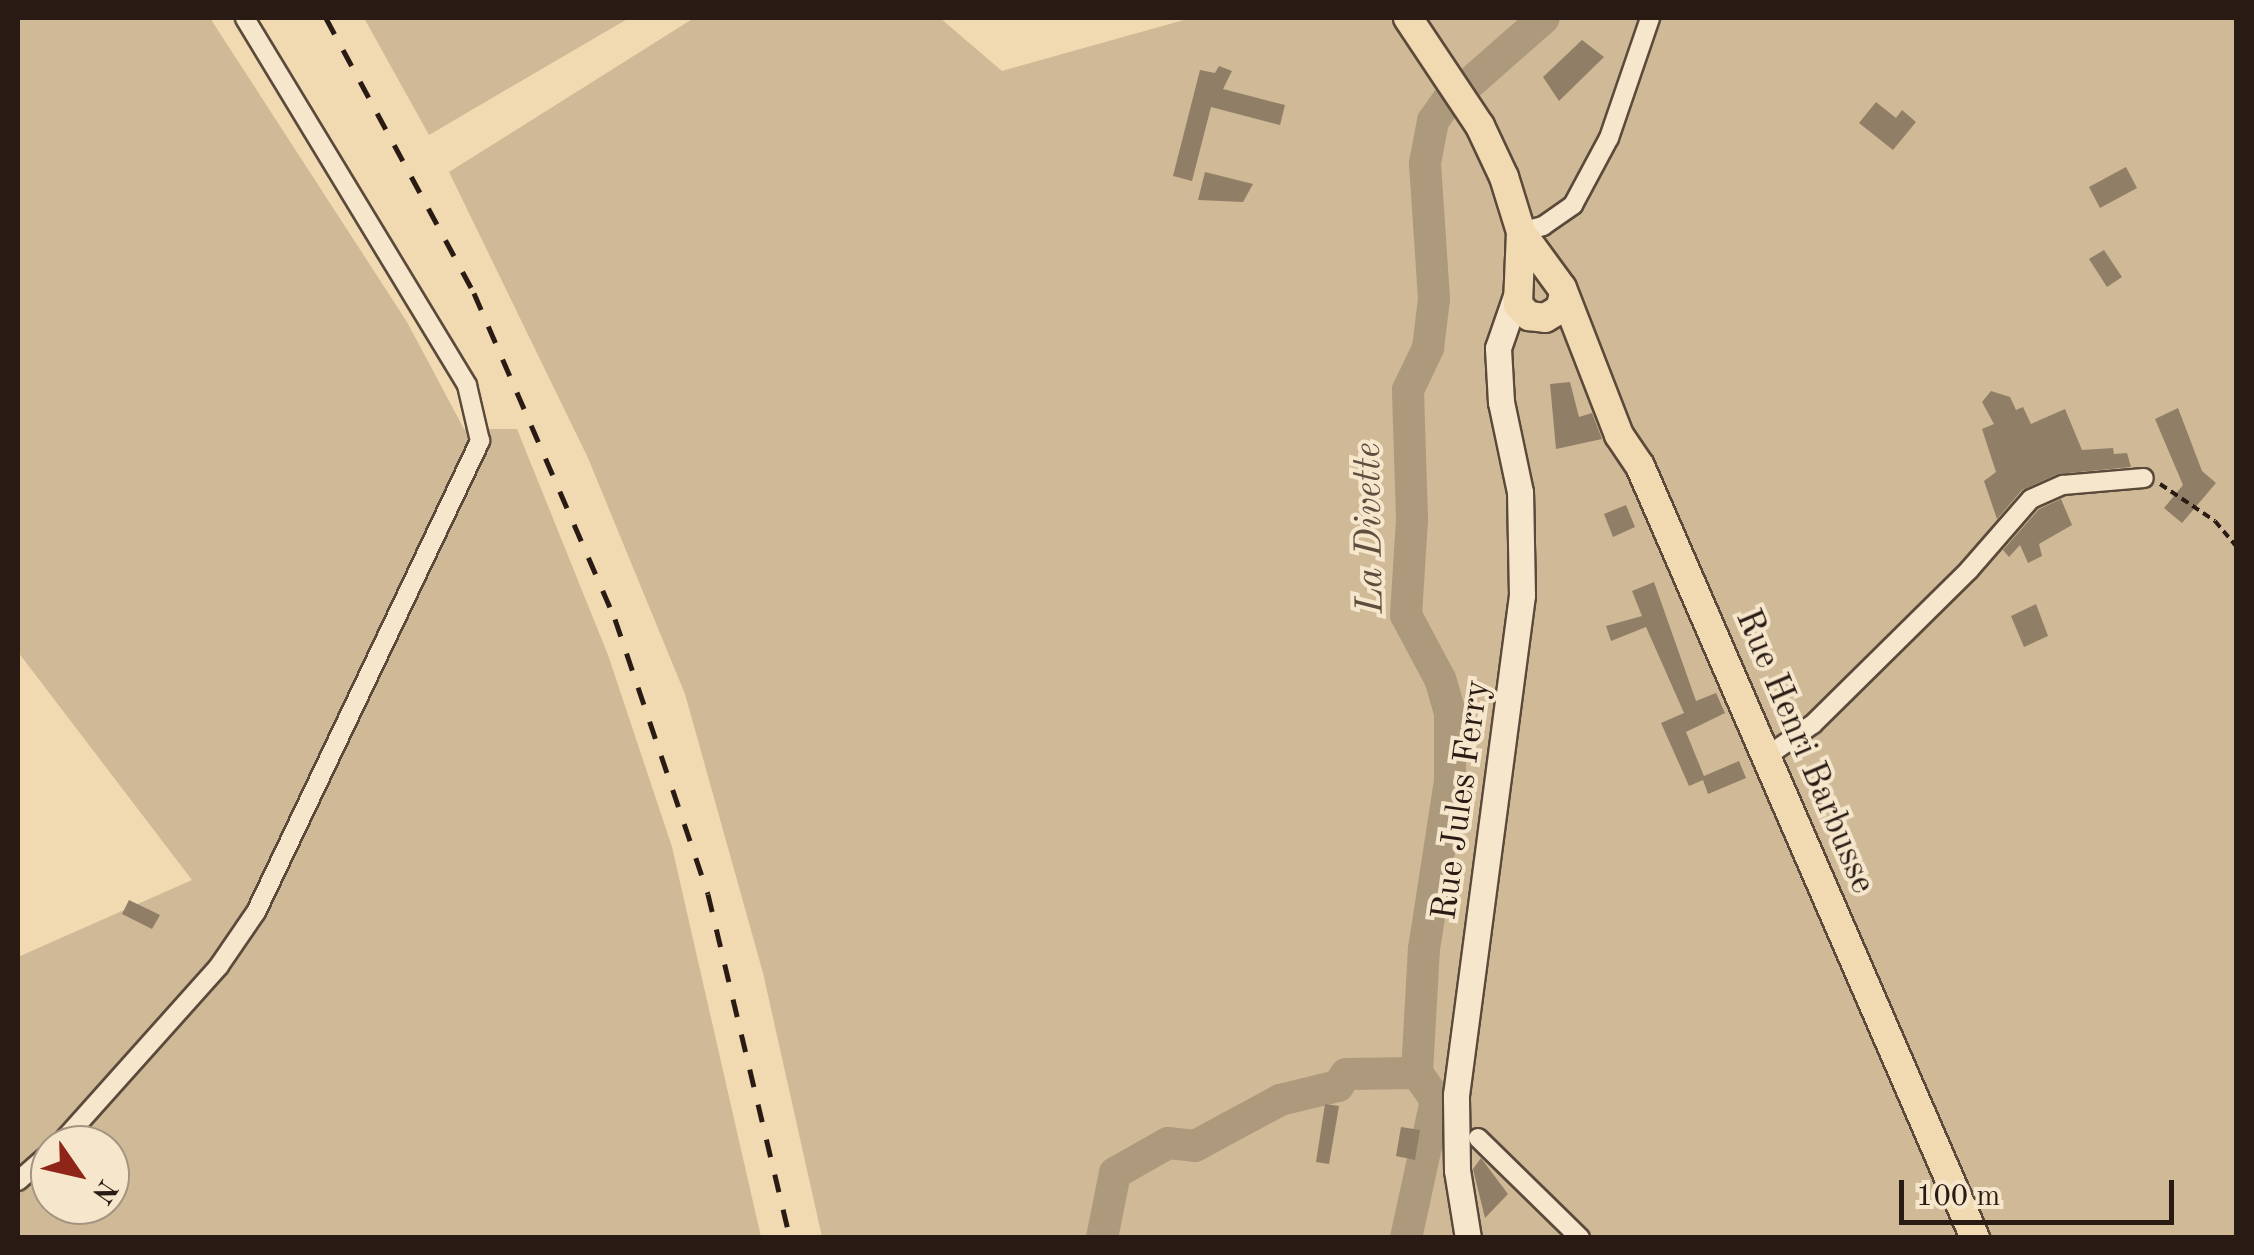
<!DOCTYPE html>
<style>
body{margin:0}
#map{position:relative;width:2254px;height:1255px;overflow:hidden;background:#f1dab1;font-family:"Old Standard TT",serif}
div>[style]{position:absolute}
.green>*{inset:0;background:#cfb996}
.river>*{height:32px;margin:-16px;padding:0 16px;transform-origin:16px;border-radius:16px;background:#ad997c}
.building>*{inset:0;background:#917e66}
.path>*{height:4px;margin-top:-2px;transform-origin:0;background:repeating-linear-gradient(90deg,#291a14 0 8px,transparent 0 13px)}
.roads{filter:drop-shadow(2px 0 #5b4a3b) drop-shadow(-2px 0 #5b4a3b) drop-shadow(0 2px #5b4a3b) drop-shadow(0 -2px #5b4a3b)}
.street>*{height:18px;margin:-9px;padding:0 9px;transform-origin:9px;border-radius:9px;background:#f6e7cc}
.secondary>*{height:25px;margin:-12.5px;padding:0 12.5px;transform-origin:12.5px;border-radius:12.5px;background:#f6e7cc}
.primary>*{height:28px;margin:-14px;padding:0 14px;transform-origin:14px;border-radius:14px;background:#f1dab1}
.rail>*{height:5px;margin-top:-2.5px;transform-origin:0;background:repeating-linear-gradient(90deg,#291a14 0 18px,transparent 0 36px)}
span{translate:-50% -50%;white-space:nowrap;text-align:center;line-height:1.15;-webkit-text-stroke:8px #f6e7cc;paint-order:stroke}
.street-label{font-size:35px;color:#291a14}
.water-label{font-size:38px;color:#5e4d3e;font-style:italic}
.frame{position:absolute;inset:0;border:20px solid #291a14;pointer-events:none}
.north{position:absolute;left:30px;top:1125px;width:100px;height:100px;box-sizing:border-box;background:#f6e7cc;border:2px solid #a49582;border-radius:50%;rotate:124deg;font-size:28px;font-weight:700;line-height:40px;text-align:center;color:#291a14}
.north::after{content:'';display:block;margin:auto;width:35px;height:45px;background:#8f2418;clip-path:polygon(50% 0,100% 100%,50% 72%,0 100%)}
.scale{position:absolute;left:1899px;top:1180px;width:275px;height:45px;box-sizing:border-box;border:5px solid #291a14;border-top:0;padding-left:12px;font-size:30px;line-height:35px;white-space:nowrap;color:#291a14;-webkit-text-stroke:8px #f6e7cc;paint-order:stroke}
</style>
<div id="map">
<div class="green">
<i style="clip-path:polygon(evenodd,18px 18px,210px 18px,407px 322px,464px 429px,517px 429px,608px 655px,672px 847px,761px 1237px,18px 1237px,18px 957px,192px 880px,18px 652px,18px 18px,50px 1145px,110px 1145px,110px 1205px,50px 1205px,50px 1145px)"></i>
<i style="clip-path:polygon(364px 18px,629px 18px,429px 135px)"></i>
<i style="clip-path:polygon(694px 18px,940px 18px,1002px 71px,1191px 18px,2236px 18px,2236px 1237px,822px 1237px,763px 973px,685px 694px,588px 458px,449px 172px)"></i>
</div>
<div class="river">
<i style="left:1470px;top:83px;width:98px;rotate:-41.3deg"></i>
<i style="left:1102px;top:1238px;width:66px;rotate:-78.7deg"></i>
<i style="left:1115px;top:1173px;width:61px;rotate:-29.5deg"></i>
<i style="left:1168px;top:1143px;width:27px;rotate:6deg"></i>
<i style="left:1195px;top:1146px;width:97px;rotate:-28.4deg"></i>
<i style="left:1280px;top:1100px;width:60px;rotate:-13.6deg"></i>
<i style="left:1338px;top:1086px;width:14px;rotate:-56deg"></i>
<i style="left:1346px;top:1074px;width:71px;rotate:-0.8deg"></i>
<i style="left:1406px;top:1238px;width:141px;rotate:-77.7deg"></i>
<i style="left:1436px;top:1100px;width:33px;rotate:-125deg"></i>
<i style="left:1417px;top:1073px;width:124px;rotate:-86.8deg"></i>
<i style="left:1424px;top:949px;width:169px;rotate:-81.2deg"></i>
<i style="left:1450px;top:782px;width:69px;rotate:-90deg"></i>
<i style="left:1450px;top:713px;width:35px;rotate:-106deg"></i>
<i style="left:1440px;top:679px;width:72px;rotate:-118deg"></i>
<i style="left:1406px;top:615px;width:96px;rotate:-86.4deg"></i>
<i style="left:1412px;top:519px;width:129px;rotate:-91.8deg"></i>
<i style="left:1408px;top:390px;width:47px;rotate:-64.5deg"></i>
<i style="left:1428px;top:348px;width:49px;rotate:-83deg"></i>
<i style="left:1434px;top:299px;width:136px;rotate:-93.8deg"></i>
<i style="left:1425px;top:163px;width:43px;rotate:-79.2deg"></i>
<i style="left:1433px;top:121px;width:24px;rotate:-55deg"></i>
</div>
<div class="building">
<i style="clip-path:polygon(1582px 40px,1604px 57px,1559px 101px,1543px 77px)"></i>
<i style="clip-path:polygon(1219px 66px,1232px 71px,1223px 89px,1285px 105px,1280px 125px,1211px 107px,1192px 181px,1173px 176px,1200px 70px,1215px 73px)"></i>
<i style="clip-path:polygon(1876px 102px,1896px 118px,1902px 110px,1916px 122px,1893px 150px,1859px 123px)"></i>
<i style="clip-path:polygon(2126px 167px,2137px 188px,2100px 208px,2089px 187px)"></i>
<i style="clip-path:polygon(1205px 172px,1253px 184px,1243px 202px,1198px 200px)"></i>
<i style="clip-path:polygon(2104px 250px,2122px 277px,2107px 287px,2089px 259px)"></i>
<i style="clip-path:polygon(1570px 382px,1579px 417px,1592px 413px,1602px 439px,1556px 449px,1550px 384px)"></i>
<i style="clip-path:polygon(1991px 391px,2010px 397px,2016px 410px,2023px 407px,2031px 424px,2065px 409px,2082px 450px,2113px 448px,2114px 454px,2127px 453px,2131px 467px,2058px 474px,2022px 490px,1997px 519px,1984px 481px,1996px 472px,1982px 429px,1994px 424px,1982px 402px)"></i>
<i style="clip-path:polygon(2178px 408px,2202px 471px,2216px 483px,2182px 523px,2164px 508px,2183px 485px,2155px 419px)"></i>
<i style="clip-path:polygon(2061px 499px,2072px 525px,2039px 544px,2042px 556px,2028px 563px,2020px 545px,2009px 557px,2003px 550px,2039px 509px)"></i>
<i style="clip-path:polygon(1626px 505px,1635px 527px,1613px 537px,1604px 514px)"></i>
<i style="clip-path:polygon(1654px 582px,1696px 701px,1716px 693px,1725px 713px,1686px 732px,1704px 776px,1739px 761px,1746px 778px,1708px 794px,1703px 780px,1689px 786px,1661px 723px,1684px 713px,1646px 627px,1611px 641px,1606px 626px,1642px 616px,1632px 591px)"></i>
<i style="clip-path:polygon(2036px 604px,2048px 636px,2024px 647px,2011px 616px)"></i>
<i style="clip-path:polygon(129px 900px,160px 915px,152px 929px,122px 914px)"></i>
<i style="clip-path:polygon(1325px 1104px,1339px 1106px,1329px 1164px,1316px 1162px)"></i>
<i style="clip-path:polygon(1401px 1127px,1420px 1130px,1415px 1160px,1396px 1156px)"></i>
<i style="clip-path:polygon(1481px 1158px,1508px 1194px,1485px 1218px,1473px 1169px)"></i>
</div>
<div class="path">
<i style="left:2160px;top:484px;width:66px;rotate:33.9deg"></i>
<i style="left:2215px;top:521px;width:33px;rotate:50deg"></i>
</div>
<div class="roads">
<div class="street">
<i style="left:1521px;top:232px;width:23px;rotate:-15deg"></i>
<i style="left:1543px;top:226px;width:37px;rotate:-35deg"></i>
<i style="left:1573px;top:205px;width:76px;rotate:-61.8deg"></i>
<i style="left:1609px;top:138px;width:127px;rotate:-71.1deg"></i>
<i style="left:1763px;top:759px;width:61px;rotate:-35deg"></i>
<i style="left:1813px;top:724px;width:219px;rotate:-44.6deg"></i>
<i style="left:1969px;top:570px;width:94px;rotate:-48.9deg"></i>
<i style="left:2031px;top:499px;width:35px;rotate:-24deg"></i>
<i style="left:2063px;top:485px;width:81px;rotate:-4.9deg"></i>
<i style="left:1478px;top:1138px;width:143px;rotate:44.4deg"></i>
<i style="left:59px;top:1145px;width:240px;rotate:-48.2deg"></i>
<i style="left:219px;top:966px;width:65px;rotate:-55.6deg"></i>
<i style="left:256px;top:912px;width:522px;rotate:-64.56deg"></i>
<i style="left:480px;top:441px;width:57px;rotate:-103.1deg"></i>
<i style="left:467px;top:385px;width:429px;rotate:-121.2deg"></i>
<i style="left:18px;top:1181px;width:43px;rotate:-41.2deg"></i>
</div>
<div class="secondary">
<i style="left:1468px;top:1238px;width:69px;rotate:-99.2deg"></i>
<i style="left:1457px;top:1170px;width:75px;rotate:-90.8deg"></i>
<i style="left:1456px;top:1095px;width:504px;rotate:-82.48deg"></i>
<i style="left:1522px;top:595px;width:103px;rotate:-91.1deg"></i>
<i style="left:1520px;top:492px;width:92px;rotate:-101.9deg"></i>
<i style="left:1501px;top:402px;width:54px;rotate:-93.2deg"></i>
<i style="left:1498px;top:348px;width:55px;rotate:-70.9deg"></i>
</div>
<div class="primary">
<i style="left:1408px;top:18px;width:130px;rotate:56.3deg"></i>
<i style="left:1480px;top:126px;width:56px;rotate:64.8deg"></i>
<i style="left:1504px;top:177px;width:58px;rotate:72.8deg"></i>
<i style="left:1521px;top:232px;width:73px;rotate:92.4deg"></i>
<i style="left:1518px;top:305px;width:16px;rotate:45deg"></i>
<i style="left:1529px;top:316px;width:16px;rotate:7deg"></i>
<i style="left:1545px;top:318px;width:17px;rotate:-31deg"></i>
<i style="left:1560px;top:309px;width:11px;rotate:-75deg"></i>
<i style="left:1521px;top:232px;width:69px;rotate:53.8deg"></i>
<i style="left:1562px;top:288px;width:158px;rotate:68.8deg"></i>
<i style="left:1619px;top:435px;width:37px;rotate:56deg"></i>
<i style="left:1640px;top:466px;width:842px;rotate:66.54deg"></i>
</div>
</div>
<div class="rail">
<i style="left:326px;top:18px;width:312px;rotate:61.7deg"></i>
<i style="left:474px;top:293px;width:355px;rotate:66.6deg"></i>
<i style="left:615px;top:619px;width:290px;rotate:71.3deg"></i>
<i style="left:708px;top:894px;width:354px;rotate:76.6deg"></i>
</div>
<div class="street-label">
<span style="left:1804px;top:752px;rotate:67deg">Rue Henri Barbusse</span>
<span style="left:1462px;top:800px;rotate:-82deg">Rue Jules Ferry</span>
</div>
<div class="water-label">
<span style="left:1371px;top:528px;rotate:-91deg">La Divette</span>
</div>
<div class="frame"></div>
<div class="north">N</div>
<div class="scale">100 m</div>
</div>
